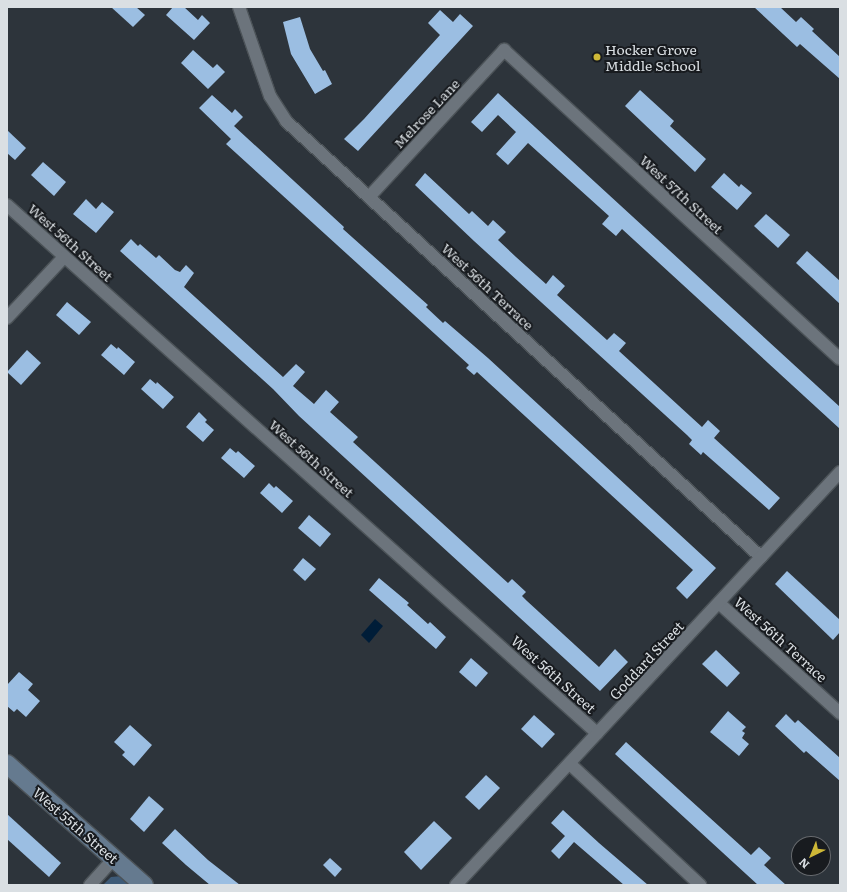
<!DOCTYPE html>
<style>
body{margin:0}
#map{position:relative;width:847px;height:892px;overflow:hidden;background:#2d343b;font-family:Literata,serif}
div>[style]{position:absolute}
.green>*{inset:0;background:#3e5b78}
.water>*{inset:0;background:#001d38}
.building>*{inset:0;background:#9bbee2}
.roads{filter:drop-shadow(1px 0 #4c5358) drop-shadow(-1px 0 #4c5358) drop-shadow(0 1px #4c5358) drop-shadow(0 -1px #4c5358)}
.street>*{height:12px;margin:-6px;padding:0 6px;transform-origin:6px;border-radius:6px;background:#6c747c}
.secondary>*{height:18px;margin:-9px;padding:0 9px;transform-origin:9px;border-radius:9px;background:#657a8f}
.dots>*{width:11px;height:11px;translate:-50% -50%;box-sizing:border-box;border:2px solid #181b1f;border-radius:50%}
span{translate:-50% -50%;white-space:nowrap;text-align:center;line-height:1.15;-webkit-text-stroke:4px #181b1f;paint-order:stroke}
.poi-label{font-size:14px;color:#dadfe3}
.left{translate:0 -50%;text-align:left}
.street-label{font-size:14px;color:#dadfe3}
.frame{position:absolute;inset:0;border:8px solid #dadfe3;pointer-events:none}
.north{position:absolute;left:791px;top:836px;width:40px;height:40px;box-sizing:border-box;background:#181b1f;border:1px solid #66696d;border-radius:50%;rotate:223deg;font-size:11px;font-weight:700;line-height:16px;text-align:center;color:#dadfe3}
.north::after{content:'';display:block;margin:auto;width:14px;height:18px;background:#ceb837;clip-path:polygon(50% 0,100% 100%,50% 72%,0 100%)}
</style>
<div id="map">
<div class="green">
<i style="clip-path:polygon(122px 876px,132px 885px,103px 885px,111px 877px)"></i>
</div>
<div class="water">
<i style="clip-path:polygon(375px 619px,383px 626px,369px 643px,361px 635px)"></i>
</div>
<div class="building">
<i style="clip-path:polygon(111px 7px,136px 7px,145px 15px,133px 27px)"></i>
<i style="clip-path:polygon(173px 7px,184px 7px,198px 20px,202px 15px,210px 23px,194px 40px,166px 15px)"></i>
<i style="clip-path:polygon(754px 7px,780px 7px,796px 22px,801px 17px,814px 29px,812px 31px,840px 57px,840px 79px,800px 44px,797px 47px)"></i>
<i style="clip-path:polygon(440px 10px,453px 22px,460px 14px,473px 26px,358px 151px,344px 139px,364px 119px,440px 35px,428px 23px)"></i>
<i style="clip-path:polygon(300px 17px,310px 49px,323px 71px,325px 70px,332px 84px,315px 94px,291px 54px,283px 22px)"></i>
<i style="clip-path:polygon(193px 50px,213px 68px,217px 64px,225px 72px,208px 89px,181px 63px)"></i>
<i style="clip-path:polygon(640px 90px,674px 121px,670px 126px,706px 159px,695px 172px,625px 106px)"></i>
<i style="clip-path:polygon(498px 93px,840px 407px,840px 429px,622px 229px,616px 236px,602px 224px,609px 216px,528px 143px,508px 165px,496px 154px,516px 132px,498px 115px,482px 132px,471px 122px)"></i>
<i style="clip-path:polygon(212px 95px,232px 113px,235px 109px,243px 117px,234px 126px,344px 227px,343px 229px,428px 305px,426px 307px,443px 323px,445px 321px,488px 358px,716px 568px,687px 599px,676px 588px,693px 570px,477px 372px,474px 375px,466px 368px,469px 365px,226px 144px,231px 139px,199px 108px)"></i>
<i style="clip-path:polygon(7px 130px,26px 148px,15px 160px,7px 153px)"></i>
<i style="clip-path:polygon(43px 162px,66px 182px,54px 196px,31px 175px)"></i>
<i style="clip-path:polygon(425px 173px,469px 214px,472px 211px,488px 226px,493px 220px,506px 232px,498px 240px,516px 257px,546px 284px,553px 275px,565px 286px,557px 295px,607px 340px,614px 333px,626px 343px,619px 351px,702px 427px,708px 420px,720px 431px,714px 438px,780px 498px,769px 510px,703px 452px,701px 455px,689px 444px,692px 440px,687px 435px,474px 241px,415px 185px)"></i>
<i style="clip-path:polygon(724px 173px,739px 187px,741px 184px,752px 193px,737px 210px,711px 187px)"></i>
<i style="clip-path:polygon(86px 199px,96px 209px,102px 202px,114px 212px,96px 233px,73px 214px)"></i>
<i style="clip-path:polygon(766px 214px,790px 235px,778px 248px,754px 226px)"></i>
<i style="clip-path:polygon(131px 239px,138px 246px,140px 244px,156px 258px,159px 255px,175px 270px,180px 272px,186px 265px,194px 273px,184px 287px,283px 377px,296px 364px,305px 372px,293px 386px,314px 404px,326px 390px,339px 402px,330px 412px,358px 437px,353px 442px,508px 583px,512px 579px,526px 592px,522px 596px,527px 601px,599px 667px,615px 649px,628px 662px,600px 691px,299px 416px,273px 389px,120px 251px)"></i>
<i style="clip-path:polygon(807px 251px,840px 281px,840px 304px,796px 263px)"></i>
<i style="clip-path:polygon(67px 302px,91px 322px,79px 335px,56px 315px)"></i>
<i style="clip-path:polygon(111px 344px,117px 349px,118px 347px,135px 362px,124px 375px,101px 355px)"></i>
<i style="clip-path:polygon(27px 350px,41px 363px,21px 385px,7px 372px)"></i>
<i style="clip-path:polygon(150px 379px,156px 384px,157px 382px,174px 397px,163px 409px,141px 389px)"></i>
<i style="clip-path:polygon(199px 412px,207px 420px,205px 422px,214px 430px,203px 442px,186px 427px)"></i>
<i style="clip-path:polygon(230px 448px,236px 453px,238px 451px,255px 466px,244px 478px,221px 458px)"></i>
<i style="clip-path:polygon(269px 483px,274px 488px,276px 486px,293px 501px,282px 513px,260px 493px)"></i>
<i style="clip-path:polygon(309px 515px,331px 534px,320px 547px,298px 528px)"></i>
<i style="clip-path:polygon(303px 558px,316px 569px,305px 581px,293px 570px)"></i>
<i style="clip-path:polygon(787px 571px,840px 620px,840px 632px,833px 640px,775px 584px)"></i>
<i style="clip-path:polygon(379px 578px,409px 603px,407px 605px,428px 624px,430px 622px,446px 637px,436px 649px,369px 590px)"></i>
<i style="clip-path:polygon(716px 650px,740px 673px,727px 687px,702px 664px)"></i>
<i style="clip-path:polygon(471px 658px,488px 673px,476px 687px,459px 672px)"></i>
<i style="clip-path:polygon(19px 672px,33px 684px,28px 690px,40px 701px,26px 717px,17px 709px,14px 712px,7px 706px,7px 685px)"></i>
<i style="clip-path:polygon(728px 711px,746px 727px,742px 731px,745px 733px,742px 738px,749px 744px,739px 756px,710px 732px)"></i>
<i style="clip-path:polygon(786px 714px,795px 723px,798px 720px,840px 758px,840px 781px,806px 751px,804px 753px,775px 726px)"></i>
<i style="clip-path:polygon(534px 715px,555px 734px,542px 748px,521px 729px)"></i>
<i style="clip-path:polygon(130px 725px,152px 745px,134px 766px,122px 755px,125px 752px,114px 742px)"></i>
<i style="clip-path:polygon(626px 742px,751px 855px,759px 847px,771px 858px,764px 865px,786px 885px,758px 885px,615px 754px)"></i>
<i style="clip-path:polygon(486px 775px,500px 788px,479px 810px,465px 797px)"></i>
<i style="clip-path:polygon(149px 796px,164px 809px,144px 832px,130px 819px)"></i>
<i style="clip-path:polygon(563px 810px,599px 843px,648px 885px,624px 885px,574px 842px,559px 859px,551px 851px,565px 836px,551px 823px)"></i>
<i style="clip-path:polygon(7px 814px,61px 863px,49px 877px,7px 839px)"></i>
<i style="clip-path:polygon(434px 821px,452px 838px,421px 870px,404px 852px)"></i>
<i style="clip-path:polygon(175px 829px,208px 860px,240px 885px,210px 885px,186px 865px,162px 843px)"></i>
<i style="clip-path:polygon(330px 858px,342px 869px,335px 877px,323px 865px)"></i>
</div>
<div class="roads">
<div class="street">
<i style="left:239px;top:7px;width:94px;rotate:70.8deg"></i>
<i style="left:270px;top:96px;width:30px;rotate:57deg"></i>
<i style="left:286px;top:121px;width:645px;rotate:42.55deg"></i>
<i style="left:369px;top:197px;width:200px;rotate:-47.4deg"></i>
<i style="left:504px;top:50px;width:456px;rotate:42.6deg"></i>
<i style="left:7px;top:205px;width:792px;rotate:41.83deg"></i>
<i style="left:7px;top:318px;width:83px;rotate:-46.9deg"></i>
<i style="left:719px;top:603px;width:164px;rotate:42.3deg"></i>
<i style="left:570px;top:764px;width:178px;rotate:42.9deg"></i>
<i style="left:90px;top:885px;width:36px;rotate:-48deg"></i>
<i style="left:456px;top:885px;width:564px;rotate:-47.08deg"></i>
</div>
<div class="secondary">
<i style="left:7px;top:764px;width:183px;rotate:41.5deg"></i>
</div>
</div>
<div class="dots">
<i style="left:597px;top:57px;background:#ceb837"></i>
</div>
<div class="poi-label">
<span class="left" style="left:605px;top:57px">Hocker Grove<br>Middle School</span>
</div>
<div class="street-label">
<span style="left:426px;top:113px;rotate:-47deg">Melrose Lane</span>
<span style="left:682px;top:194px;rotate:43deg">West 57th Street</span>
<span style="left:71px;top:242px;rotate:42deg">West 56th Street</span>
<span style="left:488px;top:286px;rotate:43deg">West 56th Terrace</span>
<span style="left:312px;top:458px;rotate:42deg">West 56th Street</span>
<span style="left:781px;top:639px;rotate:42deg">West 56th Terrace</span>
<span style="left:646px;top:660px;rotate:-47deg">Goddard Street</span>
<span style="left:554px;top:674px;rotate:42deg">West 56th Street</span>
<span style="left:76px;top:825px;rotate:41deg">West 55th Street</span>
</div>
<div class="frame"></div>
<div class="north">N</div>
</div>
